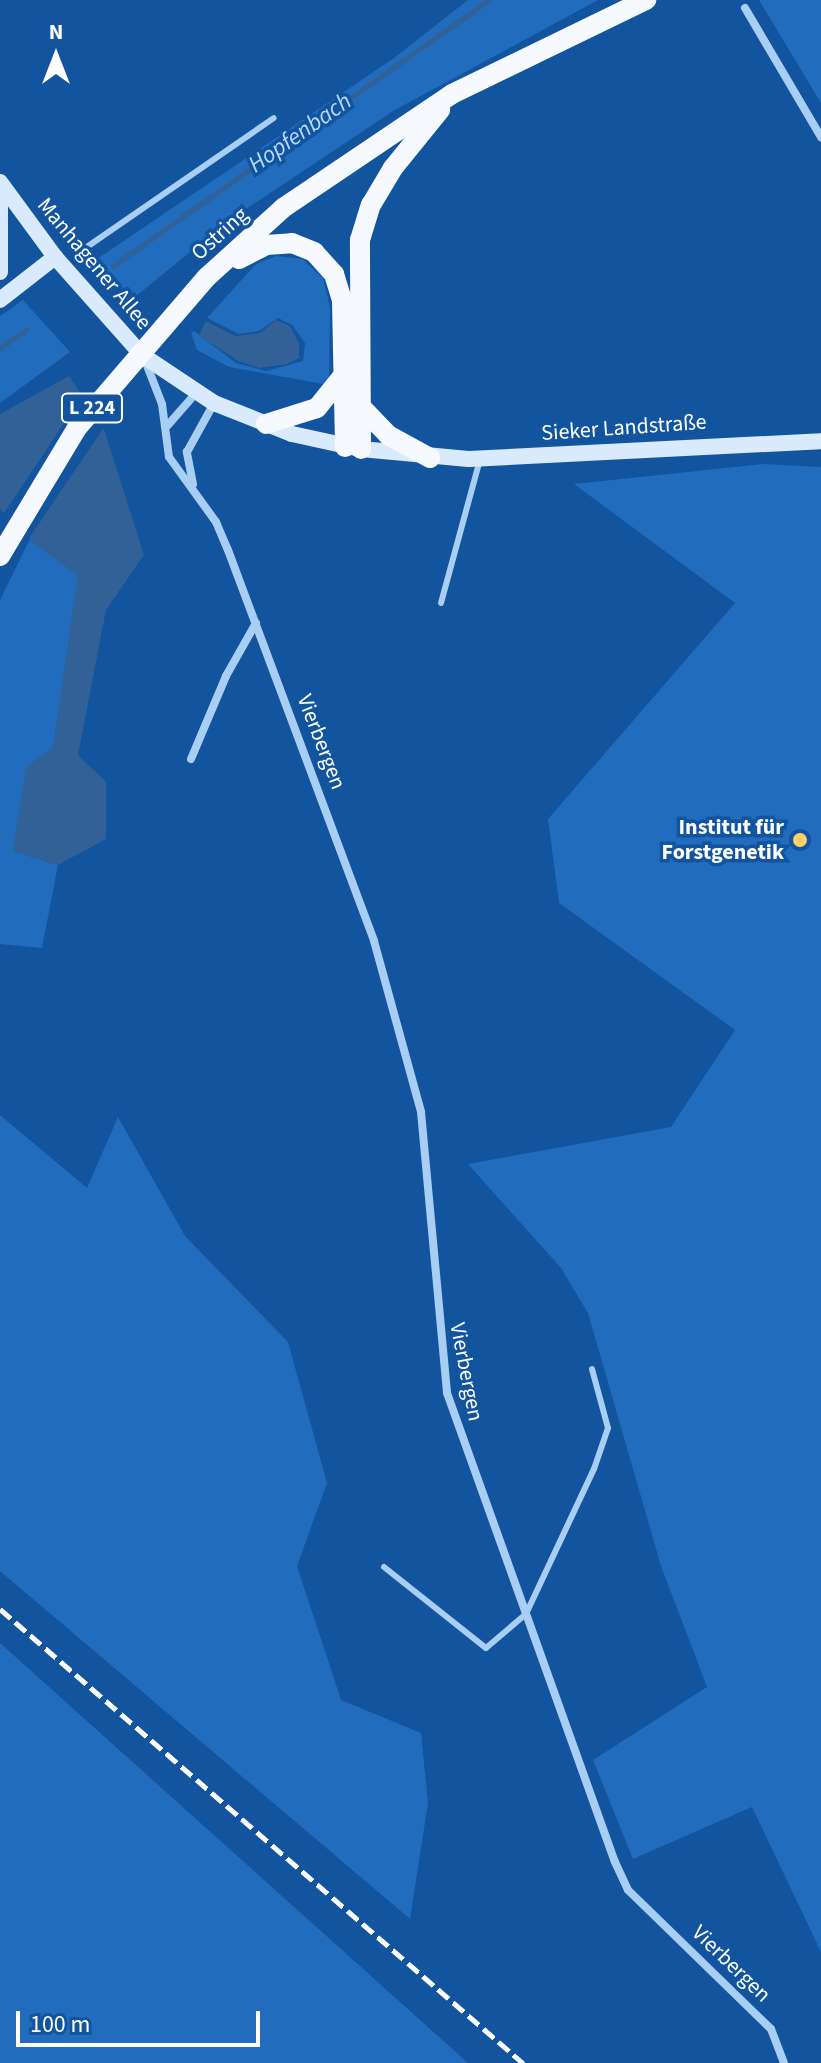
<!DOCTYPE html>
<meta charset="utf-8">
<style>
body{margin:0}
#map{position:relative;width:821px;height:2063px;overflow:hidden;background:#12549e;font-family:"Source Sans 3",sans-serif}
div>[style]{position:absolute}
.green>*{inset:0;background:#216cbc}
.water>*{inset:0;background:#316196}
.pier>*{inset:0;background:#12549e}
.stream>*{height:5px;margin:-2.5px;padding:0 2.5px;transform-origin:2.5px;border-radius:2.5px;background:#316196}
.service>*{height:6px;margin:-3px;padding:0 3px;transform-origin:3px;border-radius:3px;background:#a9cef4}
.minor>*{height:8px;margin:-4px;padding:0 4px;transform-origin:4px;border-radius:4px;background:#a9cef4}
.secondary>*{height:16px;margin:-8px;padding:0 8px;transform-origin:8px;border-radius:8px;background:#d9eafd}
.primary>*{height:20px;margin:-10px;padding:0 10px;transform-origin:10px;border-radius:10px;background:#f6faff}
.rail>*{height:5px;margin-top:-2.5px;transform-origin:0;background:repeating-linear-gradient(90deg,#fff 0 14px,transparent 0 20px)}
.primary-bridge>*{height:20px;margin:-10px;padding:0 10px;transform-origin:10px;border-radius:10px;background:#f6faff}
.dots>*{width:22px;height:22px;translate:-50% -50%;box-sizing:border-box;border:4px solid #12549e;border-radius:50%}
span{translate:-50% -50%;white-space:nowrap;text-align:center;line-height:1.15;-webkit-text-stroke:7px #12549e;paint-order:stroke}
.shield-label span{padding:2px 6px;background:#12549e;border:2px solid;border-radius:6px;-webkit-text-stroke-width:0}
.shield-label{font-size:20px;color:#fff;font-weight:700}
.street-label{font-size:22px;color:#fff}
.poi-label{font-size:22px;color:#fff;font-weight:700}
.right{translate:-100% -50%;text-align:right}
.water-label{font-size:24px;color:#b6d8fb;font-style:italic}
.north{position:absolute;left:16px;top:16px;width:80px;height:80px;-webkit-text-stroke:6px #12549e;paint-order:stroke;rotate:0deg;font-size:22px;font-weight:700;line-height:32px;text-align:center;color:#fff}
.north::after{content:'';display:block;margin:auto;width:28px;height:36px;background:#fff;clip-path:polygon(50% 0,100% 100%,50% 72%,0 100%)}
.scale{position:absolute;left:16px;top:2011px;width:244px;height:36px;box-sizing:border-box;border:4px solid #fff;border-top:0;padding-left:10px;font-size:24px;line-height:28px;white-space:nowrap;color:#fff;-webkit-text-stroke:6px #12549e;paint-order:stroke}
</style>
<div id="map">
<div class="green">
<i style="clip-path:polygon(468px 0,598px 0,393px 111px,228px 221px,130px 301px,97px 259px,394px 58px)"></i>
<i style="clip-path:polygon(759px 0,821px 0,821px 103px)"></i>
<i style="clip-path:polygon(276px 256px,302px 259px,323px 278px,330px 307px,329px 385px,229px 367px,197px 350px,191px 333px,194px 331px,236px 363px,266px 371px,303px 361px,305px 343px,292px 325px,278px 318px,259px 331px,239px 334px,207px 318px,256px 264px)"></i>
<i style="clip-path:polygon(23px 300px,70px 352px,0 403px,0 316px)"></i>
<i style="clip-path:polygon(763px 464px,821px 467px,821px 1952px,752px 1807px,633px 1859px,593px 1760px,707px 1687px,661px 1566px,588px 1313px,561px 1268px,468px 1164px,671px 1127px,735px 1030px,559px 903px,548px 819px,735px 603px,574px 484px)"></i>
<i style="clip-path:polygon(30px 539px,79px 575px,53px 749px,13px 851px,58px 865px,42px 948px,0 944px,0 600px)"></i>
<i style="clip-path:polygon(0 1115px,87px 1188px,118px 1117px,185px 1236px,288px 1342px,327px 1483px,297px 1566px,341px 1700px,421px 1733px,428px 1803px,410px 1919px,0 1571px)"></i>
<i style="clip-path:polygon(0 1643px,468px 2063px,0 2063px)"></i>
</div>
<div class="water">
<i style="clip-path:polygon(276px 320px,290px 326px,299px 343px,299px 358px,287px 364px,260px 368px,238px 361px,199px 335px,206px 321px,235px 336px,260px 333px)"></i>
<i style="clip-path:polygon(69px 376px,103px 426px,144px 555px,106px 610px,78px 755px,106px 782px,106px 839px,58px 865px,13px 851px,26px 767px,53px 748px,78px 575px,38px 547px,0 509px,0 414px)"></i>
</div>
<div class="pier">
<i style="clip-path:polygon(85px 392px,107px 423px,27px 541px,2px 516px)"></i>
</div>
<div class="stream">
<i style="left:113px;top:266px;width:460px;rotate:-35.3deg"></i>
<i style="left:0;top:348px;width:32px;rotate:-35deg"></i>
</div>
<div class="service">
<i style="left:81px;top:251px;width:234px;rotate:-34.6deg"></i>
<i style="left:441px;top:603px;width:149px;rotate:-74.8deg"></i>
<i style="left:384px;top:1567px;width:130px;rotate:38.5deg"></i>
<i style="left:486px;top:1648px;width:52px;rotate:-40.4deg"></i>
<i style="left:526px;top:1614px;width:160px;rotate:-64.9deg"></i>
<i style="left:594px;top:1469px;width:43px;rotate:-71.1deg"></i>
<i style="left:608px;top:1428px;width:61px;rotate:-105.2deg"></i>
</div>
<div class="minor">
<i style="left:745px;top:8px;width:150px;rotate:59.5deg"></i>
<i style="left:146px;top:363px;width:44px;rotate:68.7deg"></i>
<i style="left:162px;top:404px;width:53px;rotate:82.5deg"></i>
<i style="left:169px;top:457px;width:80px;rotate:54.1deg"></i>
<i style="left:216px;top:522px;width:30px;rotate:67deg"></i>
<i style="left:228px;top:550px;width:417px;rotate:69.5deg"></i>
<i style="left:374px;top:941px;width:177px;rotate:74.6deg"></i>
<i style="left:421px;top:1112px;width:282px;rotate:84.7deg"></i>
<i style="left:447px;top:1393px;width:498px;rotate:70.3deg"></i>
<i style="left:615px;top:1862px;width:31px;rotate:65deg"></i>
<i style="left:628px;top:1890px;width:199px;rotate:44.2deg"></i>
<i style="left:771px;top:2029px;width:36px;rotate:69deg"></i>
<i style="left:168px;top:425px;width:43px;rotate:-48.8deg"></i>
<i style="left:193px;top:484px;width:33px;rotate:-101deg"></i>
<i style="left:187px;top:452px;width:56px;rotate:-61.1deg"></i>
<i style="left:191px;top:759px;width:90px;rotate:-67.1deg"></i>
<i style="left:226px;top:676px;width:61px;rotate:-60.5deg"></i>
</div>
<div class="secondary">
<i style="left:0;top:182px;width:93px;rotate:53.7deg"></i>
<i style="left:55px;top:257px;width:131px;rotate:48.4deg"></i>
<i style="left:142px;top:355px;width:87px;rotate:33.7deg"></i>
<i style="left:214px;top:403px;width:84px;rotate:21.7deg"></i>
<i style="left:292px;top:434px;width:71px;rotate:12.3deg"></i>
<i style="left:361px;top:449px;width:108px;rotate:5.3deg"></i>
<i style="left:469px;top:459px;width:352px;rotate:-2.9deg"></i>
<i style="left:0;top:201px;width:71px;rotate:90deg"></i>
<i style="left:0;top:300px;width:70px;rotate:-38deg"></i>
</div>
<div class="primary">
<i style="left:239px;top:259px;width:30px;rotate:-27deg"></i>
<i style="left:266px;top:245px;width:26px;rotate:-4deg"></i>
<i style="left:292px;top:243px;width:24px;rotate:22deg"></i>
<i style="left:314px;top:252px;width:30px;rotate:48deg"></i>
<i style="left:334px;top:274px;width:28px;rotate:73deg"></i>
<i style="left:342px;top:301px;width:146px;rotate:88.8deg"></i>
<i style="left:207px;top:277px;width:103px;rotate:-42.2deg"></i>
<i style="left:283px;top:208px;width:204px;rotate:-34deg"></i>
<i style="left:452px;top:94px;width:216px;rotate:-25.9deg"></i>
<i style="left:364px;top:410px;width:35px;rotate:46deg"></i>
<i style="left:388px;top:435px;width:48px;rotate:28.7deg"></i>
<i style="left:266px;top:424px;width:53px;rotate:-17.4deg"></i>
<i style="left:317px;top:408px;width:45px;rotate:-51.3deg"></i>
<i style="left:361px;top:449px;width:209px;rotate:-90.3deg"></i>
<i style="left:360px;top:240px;width:37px;rotate:-73deg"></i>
<i style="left:371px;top:205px;width:43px;rotate:-59.3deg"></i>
<i style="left:393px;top:168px;width:75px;rotate:-51deg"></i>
</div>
<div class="rail">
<i style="left:0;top:1609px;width:693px;rotate:40.96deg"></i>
</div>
<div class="primary-bridge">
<i style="left:0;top:556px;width:149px;rotate:-59deg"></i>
<i style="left:77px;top:428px;width:199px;rotate:-49.3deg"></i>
</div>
<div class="dots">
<i style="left:800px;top:840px;background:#ffcf6c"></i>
</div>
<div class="shield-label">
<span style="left:92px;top:408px">L 224</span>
</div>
<div class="street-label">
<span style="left:220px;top:234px;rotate:-42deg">Ostring</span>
<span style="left:94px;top:264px;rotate:50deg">Manhagener Allee</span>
<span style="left:624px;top:428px;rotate:-4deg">Sieker Landstraße</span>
<span style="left:321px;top:742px;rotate:69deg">Vierbergen</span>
<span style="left:466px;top:1372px;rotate:79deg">Vierbergen</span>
<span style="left:731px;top:1964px;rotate:44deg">Vierbergen</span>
</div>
<div class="poi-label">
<span class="right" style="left:784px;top:840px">Institut für<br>Forstgenetik</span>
</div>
<div class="water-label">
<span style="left:300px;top:133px;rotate:-35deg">Hopfenbach</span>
</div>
<div class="north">N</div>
<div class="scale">100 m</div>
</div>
